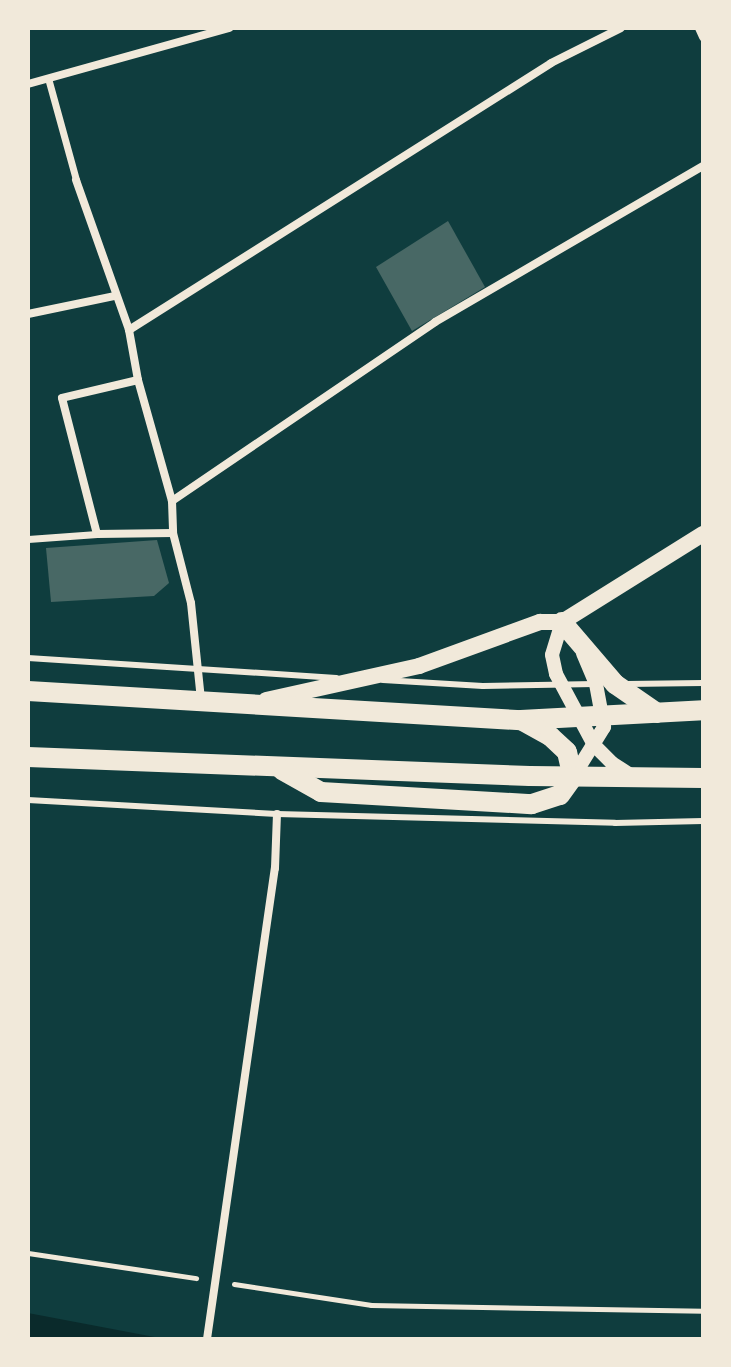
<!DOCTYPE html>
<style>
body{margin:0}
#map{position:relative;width:731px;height:1367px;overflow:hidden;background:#0f3d3e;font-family:Raleway,sans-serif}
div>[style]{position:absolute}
.water>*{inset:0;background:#0a2a2b}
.building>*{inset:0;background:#486865}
.path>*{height:5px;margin:-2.5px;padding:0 2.5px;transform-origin:2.5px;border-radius:2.5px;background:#f1e9da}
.service>*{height:6px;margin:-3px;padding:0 3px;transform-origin:3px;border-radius:3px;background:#f1e9da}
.pedestrian>*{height:7px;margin:-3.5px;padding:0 3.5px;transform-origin:3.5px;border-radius:3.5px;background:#f1e9da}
.minor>*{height:8px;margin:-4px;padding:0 4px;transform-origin:4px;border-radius:4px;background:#f1e9da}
.tertiary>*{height:14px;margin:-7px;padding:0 7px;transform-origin:7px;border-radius:7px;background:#f1e9da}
.secondary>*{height:16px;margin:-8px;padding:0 8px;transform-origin:8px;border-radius:8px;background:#f1e9da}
.primary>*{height:20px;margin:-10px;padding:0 10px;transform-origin:10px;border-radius:10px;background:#f1e9da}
span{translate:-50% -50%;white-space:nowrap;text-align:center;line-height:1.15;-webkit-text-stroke:7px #f1e9da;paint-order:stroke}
.frame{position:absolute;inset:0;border:30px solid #f1e9da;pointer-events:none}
</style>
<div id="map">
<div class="water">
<i style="clip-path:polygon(28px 1313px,165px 1339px,28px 1339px)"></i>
</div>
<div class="building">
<i style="clip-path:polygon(448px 221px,485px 287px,412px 331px,376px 267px)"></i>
<i style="clip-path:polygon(157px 540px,169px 583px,154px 596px,51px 602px,46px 548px)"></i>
</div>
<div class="path">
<i style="left:28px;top:1253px;width:170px;rotate:8.5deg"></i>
<i style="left:234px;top:1284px;width:139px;rotate:8.7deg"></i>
<i style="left:371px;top:1305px;width:332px;rotate:1deg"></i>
</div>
<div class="service">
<i style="left:28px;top:658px;width:309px;rotate:3.7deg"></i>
<i style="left:383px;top:680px;width:100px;rotate:3.4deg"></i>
<i style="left:483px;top:686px;width:112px;rotate:-1deg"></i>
<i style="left:627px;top:684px;width:76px;rotate:-0.8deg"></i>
<i style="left:28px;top:800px;width:249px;rotate:3.2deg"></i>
<i style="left:277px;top:814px;width:338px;rotate:1.5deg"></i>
<i style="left:615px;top:823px;width:88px;rotate:-1.3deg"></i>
</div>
<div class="pedestrian">
<i style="left:48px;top:78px;width:106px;rotate:74.6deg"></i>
<i style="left:28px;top:539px;width:69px;rotate:-4.1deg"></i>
</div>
<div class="minor">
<i style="left:699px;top:28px;width:10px;rotate:66deg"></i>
<i style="left:28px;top:84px;width:209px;rotate:-15.6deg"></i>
<i style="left:76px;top:180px;width:159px;rotate:70.5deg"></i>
<i style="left:129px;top:330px;width:51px;rotate:79.8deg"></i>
<i style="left:138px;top:380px;width:126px;rotate:74.3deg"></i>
<i style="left:172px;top:501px;width:32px;rotate:88deg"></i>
<i style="left:173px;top:533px;width:72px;rotate:75.6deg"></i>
<i style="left:191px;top:603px;width:97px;rotate:84.1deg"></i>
<i style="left:28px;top:314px;width:89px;rotate:-11.7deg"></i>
<i style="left:129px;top:330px;width:499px;rotate:-32.3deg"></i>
<i style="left:551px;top:63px;width:78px;rotate:-26.6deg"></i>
<i style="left:138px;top:380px;width:78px;rotate:166.7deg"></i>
<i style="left:62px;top:398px;width:140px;rotate:75.6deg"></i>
<i style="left:97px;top:534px;width:76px;rotate:-0.8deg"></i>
<i style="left:172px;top:501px;width:318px;rotate:-34.2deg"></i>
<i style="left:435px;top:322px;width:310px;rotate:-30.2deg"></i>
<i style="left:207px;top:1339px;width:476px;rotate:-81.8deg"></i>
<i style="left:275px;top:868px;width:54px;rotate:-87.9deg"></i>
</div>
<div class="tertiary">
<i style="left:562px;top:622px;width:34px;rotate:107deg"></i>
<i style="left:552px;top:655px;width:19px;rotate:78deg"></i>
<i style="left:556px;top:674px;width:81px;rotate:61.8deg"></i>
<i style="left:594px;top:745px;width:25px;rotate:45deg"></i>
<i style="left:612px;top:763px;width:24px;rotate:33deg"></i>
<i style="left:573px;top:777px;width:59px;rotate:-58.2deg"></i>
<i style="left:604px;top:727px;width:44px;rotate:-100.5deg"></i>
<i style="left:596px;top:684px;width:33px;rotate:-113deg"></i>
</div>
<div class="secondary">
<i style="left:266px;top:700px;width:157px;rotate:-12.5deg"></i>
<i style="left:419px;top:666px;width:129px;rotate:-20deg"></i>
<i style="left:540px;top:622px;width:22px"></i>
<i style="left:562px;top:622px;width:166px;rotate:-32deg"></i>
</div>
<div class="primary">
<i style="left:562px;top:622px;width:82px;rotate:49.5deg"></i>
<i style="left:615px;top:684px;width:51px;rotate:34.6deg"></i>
<i style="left:28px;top:691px;width:494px;rotate:3.4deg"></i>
<i style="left:521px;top:720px;width:182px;rotate:-3.1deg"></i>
<i style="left:521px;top:720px;width:33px;rotate:29deg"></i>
<i style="left:550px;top:736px;width:23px;rotate:43deg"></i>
<i style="left:567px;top:752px;width:26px;rotate:77deg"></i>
<i style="left:28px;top:757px;width:502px;rotate:2.17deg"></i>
<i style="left:530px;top:776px;width:173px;rotate:0.7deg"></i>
<i style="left:282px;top:770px;width:45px;rotate:29.4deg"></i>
<i style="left:321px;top:792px;width:211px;rotate:3.3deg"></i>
<i style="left:532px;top:804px;width:29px;rotate:-18deg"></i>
<i style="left:560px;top:795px;width:22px;rotate:-54deg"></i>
</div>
<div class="frame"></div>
</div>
